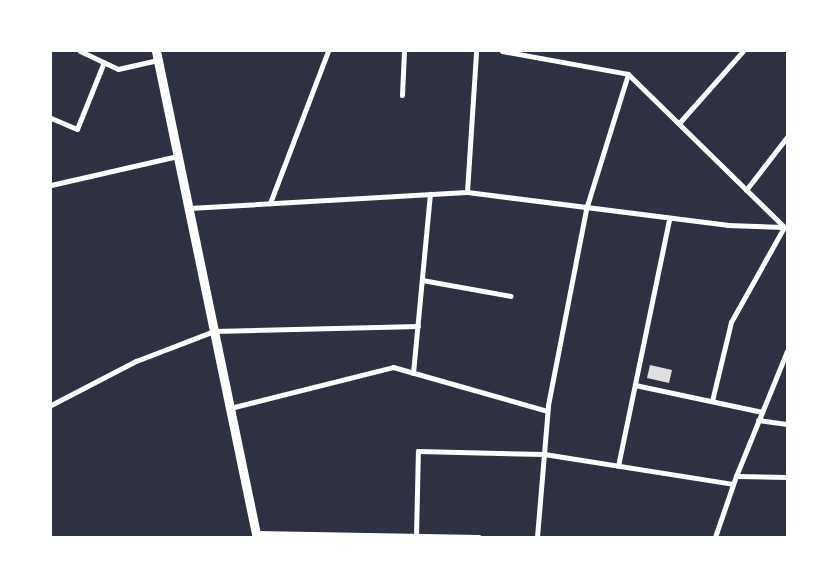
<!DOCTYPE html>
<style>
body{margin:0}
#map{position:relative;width:838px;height:588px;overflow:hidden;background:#2d3142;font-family:"Titillium Web",sans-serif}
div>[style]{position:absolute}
.building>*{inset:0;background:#e0e0e3}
.minor>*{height:5px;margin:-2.5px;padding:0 2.5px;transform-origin:2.5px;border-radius:2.5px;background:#fff}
.tertiary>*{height:9px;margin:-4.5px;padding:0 4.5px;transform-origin:4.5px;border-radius:4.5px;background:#fff}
span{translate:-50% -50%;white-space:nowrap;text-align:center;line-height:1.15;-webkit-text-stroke:4.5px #fff;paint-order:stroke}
.frame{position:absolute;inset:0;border:52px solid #fff;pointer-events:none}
</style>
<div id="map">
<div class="building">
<i style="clip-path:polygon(650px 365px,672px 370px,669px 383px,647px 378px)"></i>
</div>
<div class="minor">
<i style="left:80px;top:51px;width:42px;rotate:25.3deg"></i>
<i style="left:118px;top:69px;width:41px;rotate:-12.7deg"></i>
<i style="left:502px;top:51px;width:128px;rotate:10.3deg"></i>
<i style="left:628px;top:74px;width:219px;rotate:44.4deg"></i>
<i style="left:402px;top:95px;width:44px;rotate:-87.4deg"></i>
<i style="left:51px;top:118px;width:28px;rotate:23deg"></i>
<i style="left:77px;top:129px;width:72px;rotate:-68.1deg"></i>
<i style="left:680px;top:122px;width:95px;rotate:-48.4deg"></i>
<i style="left:51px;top:185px;width:130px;rotate:-12.9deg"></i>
<i style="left:746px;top:190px;width:67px;rotate:-52.3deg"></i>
<i style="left:467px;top:192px;width:141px;rotate:-86.3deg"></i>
<i style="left:270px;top:203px;width:163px;rotate:-69.1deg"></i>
<i style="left:189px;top:208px;width:278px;rotate:-3.3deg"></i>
<i style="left:467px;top:192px;width:262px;rotate:7.2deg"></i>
<i style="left:727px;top:225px;width:57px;rotate:2deg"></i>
<i style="left:422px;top:280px;width:90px;rotate:10.2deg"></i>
<i style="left:413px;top:373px;width:180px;rotate:-84.6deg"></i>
<i style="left:635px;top:385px;width:130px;rotate:12deg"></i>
<i style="left:712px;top:401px;width:81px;rotate:-76.5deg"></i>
<i style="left:731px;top:322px;width:109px;rotate:-60.8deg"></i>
<i style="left:51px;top:405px;width:96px;rotate:-27.4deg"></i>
<i style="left:136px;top:361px;width:84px;rotate:-21deg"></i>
<i style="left:214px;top:331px;width:204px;rotate:-1.4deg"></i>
<i style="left:230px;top:408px;width:168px;rotate:-14.1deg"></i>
<i style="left:393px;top:367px;width:160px;rotate:15.9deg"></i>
<i style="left:758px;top:420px;width:29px;rotate:8deg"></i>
<i style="left:618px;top:466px;width:252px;rotate:-78.3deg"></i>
<i style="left:736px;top:476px;width:51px;rotate:1.1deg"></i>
<i style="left:256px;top:533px;width:223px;rotate:1deg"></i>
<i style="left:416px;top:536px;width:85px;rotate:-88.7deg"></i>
<i style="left:418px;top:451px;width:126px;rotate:1.4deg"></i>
<i style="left:544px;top:454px;width:191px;rotate:9deg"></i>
<i style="left:537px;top:537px;width:132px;rotate:-85.2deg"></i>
<i style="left:548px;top:405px;width:200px;rotate:-79deg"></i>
<i style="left:586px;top:209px;width:141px;rotate:-72.7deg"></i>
<i style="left:715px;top:537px;width:65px;rotate:-71deg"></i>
<i style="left:736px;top:476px;width:135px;rotate:-67.8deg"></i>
</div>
<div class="tertiary">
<i style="left:156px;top:51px;width:496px;rotate:78.3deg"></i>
</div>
<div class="frame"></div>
</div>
